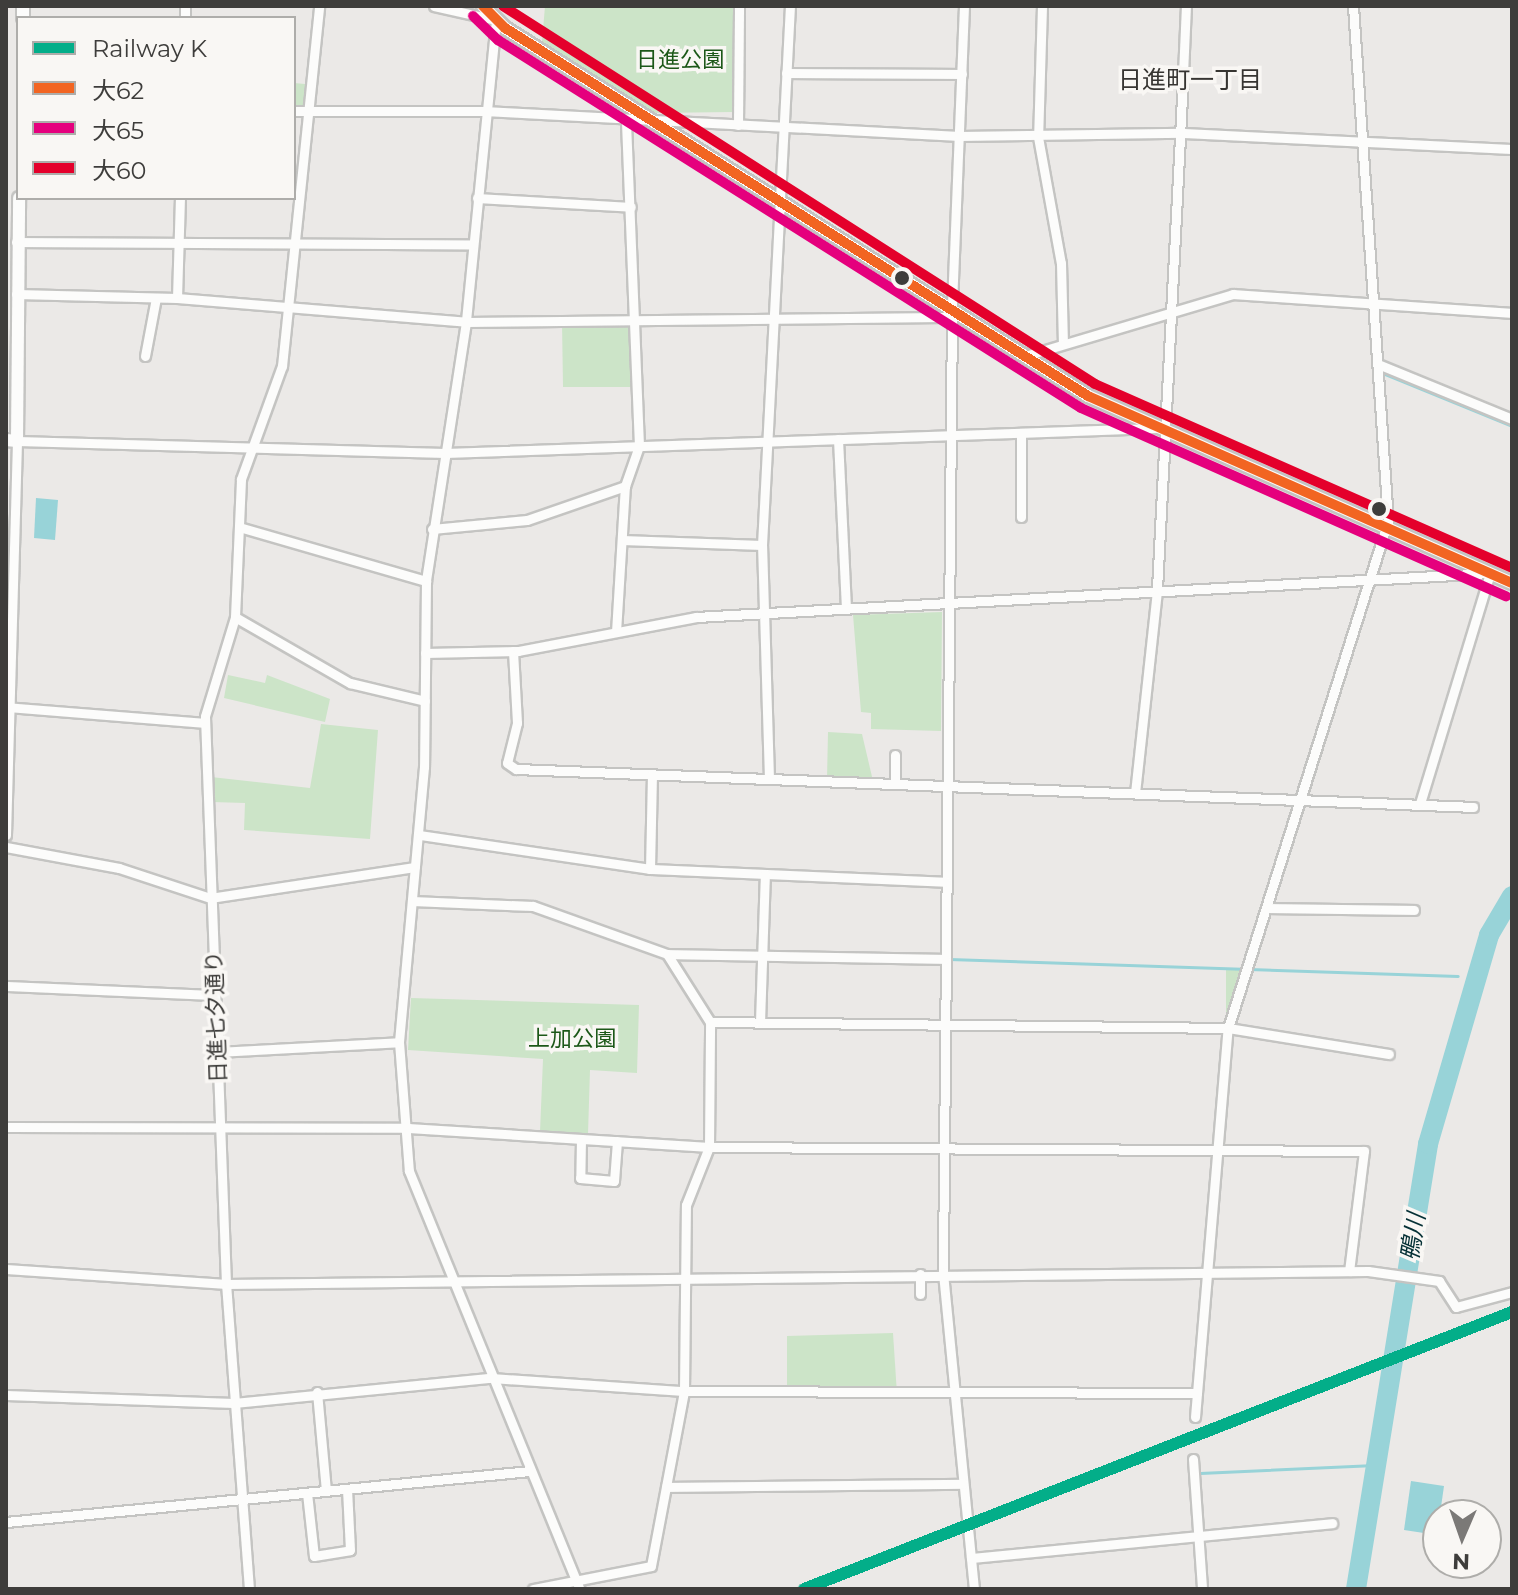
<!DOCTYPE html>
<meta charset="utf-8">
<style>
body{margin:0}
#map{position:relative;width:1518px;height:1595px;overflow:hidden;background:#ebe9e7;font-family:Montserrat,"Noto Sans JP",sans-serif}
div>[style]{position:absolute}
.green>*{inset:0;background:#cce4c8}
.water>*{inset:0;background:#98d3d8}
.stream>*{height:3px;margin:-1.5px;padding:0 1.5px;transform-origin:1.5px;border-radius:1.5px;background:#98d3d8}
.river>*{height:20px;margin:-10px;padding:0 10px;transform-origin:10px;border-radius:10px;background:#98d3d8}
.roads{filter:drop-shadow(2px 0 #c4c4c2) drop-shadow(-2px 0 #c4c4c2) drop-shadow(0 2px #c4c4c2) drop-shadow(0 -2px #c4c4c2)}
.street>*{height:9px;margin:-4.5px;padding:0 4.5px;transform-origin:4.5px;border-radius:4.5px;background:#fcfcfb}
.secondary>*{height:12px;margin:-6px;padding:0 6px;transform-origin:6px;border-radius:6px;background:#fcfcfb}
.bus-1>*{height:10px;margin:-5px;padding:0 5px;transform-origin:5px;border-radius:5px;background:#f26522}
.bus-2>*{height:10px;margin:-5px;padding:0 5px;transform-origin:5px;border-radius:5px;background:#e5007d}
.bus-3>*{height:10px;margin:-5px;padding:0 5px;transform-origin:5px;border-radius:5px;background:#e4002b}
.rail-1>*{height:12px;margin:-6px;padding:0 6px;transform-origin:6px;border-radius:6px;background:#03ae89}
.dots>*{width:22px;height:22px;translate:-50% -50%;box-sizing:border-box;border:4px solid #f9f7f4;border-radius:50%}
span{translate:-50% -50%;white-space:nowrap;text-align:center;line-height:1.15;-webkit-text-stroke:7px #f9f7f4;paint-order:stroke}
.park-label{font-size:22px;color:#1c5818}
.street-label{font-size:22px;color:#3e3d3b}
.neighbourhood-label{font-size:24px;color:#373532}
.water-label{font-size:24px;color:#063136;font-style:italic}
.frame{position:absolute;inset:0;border:8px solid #3e3d3b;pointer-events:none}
.legend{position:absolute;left:16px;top:16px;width:280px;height:184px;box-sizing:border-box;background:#f9f7f4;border:2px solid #aeadaa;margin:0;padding:10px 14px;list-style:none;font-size:24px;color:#3e3d3b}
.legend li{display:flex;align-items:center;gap:16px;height:40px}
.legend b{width:40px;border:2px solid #aeadaa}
.north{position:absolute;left:1422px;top:1499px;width:80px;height:80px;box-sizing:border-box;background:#f9f7f4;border:2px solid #aeadaa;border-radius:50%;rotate:182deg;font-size:22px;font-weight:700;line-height:32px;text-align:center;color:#3e3d3b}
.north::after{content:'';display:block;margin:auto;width:28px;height:36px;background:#7b7977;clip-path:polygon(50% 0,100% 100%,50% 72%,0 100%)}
</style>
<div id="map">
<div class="green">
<i style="clip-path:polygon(545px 6px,735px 6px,733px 112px,652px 113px,542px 42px)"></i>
<i style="clip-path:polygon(294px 83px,305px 84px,304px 108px,294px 108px)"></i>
<i style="clip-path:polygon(634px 322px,636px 387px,563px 387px,562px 323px)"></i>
<i style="clip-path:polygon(942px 612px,941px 731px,871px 729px,871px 713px,861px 712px,853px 615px)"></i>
<i style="clip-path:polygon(228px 675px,265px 683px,267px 675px,330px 699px,325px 722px,224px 698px)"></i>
<i style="clip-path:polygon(321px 724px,378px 730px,370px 839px,244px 830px,245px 803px,212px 802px,211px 777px,310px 788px)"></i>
<i style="clip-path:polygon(828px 732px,862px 734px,873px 781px,827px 779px)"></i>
<i style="clip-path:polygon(1226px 968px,1244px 969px,1228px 1018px,1226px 1017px)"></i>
<i style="clip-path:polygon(411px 998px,639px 1005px,637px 1073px,590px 1070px,588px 1134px,540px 1132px,543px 1059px,408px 1050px)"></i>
<i style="clip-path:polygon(893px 1333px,897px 1394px,787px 1392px,787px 1336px)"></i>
</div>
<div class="water">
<i style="clip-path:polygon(36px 498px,58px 500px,55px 540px,34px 538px)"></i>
<i style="clip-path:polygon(1411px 1481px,1444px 1486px,1437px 1535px,1404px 1530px)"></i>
</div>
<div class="stream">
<i style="left:1385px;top:374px;width:137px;rotate:22.3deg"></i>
<i style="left:949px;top:959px;width:509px;rotate:1.91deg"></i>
<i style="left:1200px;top:1473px;width:175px;rotate:-2.6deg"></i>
</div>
<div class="river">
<i style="left:1356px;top:1589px;width:451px;rotate:-80.8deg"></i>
<i style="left:1428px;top:1144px;width:218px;rotate:-73.7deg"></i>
<i style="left:1489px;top:935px;width:45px;rotate:-59.5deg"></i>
</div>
<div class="roads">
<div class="street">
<i style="left:434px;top:6px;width:64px;rotate:12.7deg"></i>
<i style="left:496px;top:20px;width:303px;rotate:95.7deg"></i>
<i style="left:466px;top:322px;width:262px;rotate:98.8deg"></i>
<i style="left:426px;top:581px;width:186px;rotate:90.6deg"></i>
<i style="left:424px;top:767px;width:276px;rotate:95.2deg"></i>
<i style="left:399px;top:1042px;width:129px;rotate:85.6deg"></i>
<i style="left:409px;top:1171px;width:452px;rotate:67.8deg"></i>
<i style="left:964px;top:6px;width:305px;rotate:92.3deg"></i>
<i style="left:952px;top:311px;width:962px;rotate:90.54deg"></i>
<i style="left:943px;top:1273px;width:318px;rotate:84.4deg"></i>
<i style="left:1042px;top:6px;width:131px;rotate:91.7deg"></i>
<i style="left:1038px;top:137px;width:128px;rotate:79.7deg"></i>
<i style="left:1061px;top:263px;width:81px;rotate:88.6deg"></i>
<i style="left:185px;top:18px;width:12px;rotate:-90deg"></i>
<i style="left:786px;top:73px;width:176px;rotate:0.3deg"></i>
<i style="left:1183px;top:74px;width:68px;rotate:-87.5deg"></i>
<i style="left:294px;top:111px;width:190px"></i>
<i style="left:484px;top:111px;width:476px;rotate:3deg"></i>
<i style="left:959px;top:136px;width:224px;rotate:-0.8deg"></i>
<i style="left:1183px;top:133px;width:329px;rotate:2.8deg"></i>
<i style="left:738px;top:125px;width:119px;rotate:-89.5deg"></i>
<i style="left:477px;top:198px;width:154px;rotate:3.3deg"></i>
<i style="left:16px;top:242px;width:457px;rotate:0.3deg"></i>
<i style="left:16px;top:294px;width:161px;rotate:1.4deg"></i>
<i style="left:177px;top:298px;width:290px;rotate:4.7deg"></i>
<i style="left:466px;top:322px;width:478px;rotate:-0.6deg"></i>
<i style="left:944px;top:317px;width:10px;rotate:-37deg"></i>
<i style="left:177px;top:298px;width:100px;rotate:-88.3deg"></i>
<i style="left:145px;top:356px;width:59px;rotate:-79.3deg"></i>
<i style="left:1025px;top:356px;width:217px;rotate:-16.6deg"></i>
<i style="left:1233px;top:294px;width:280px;rotate:3.9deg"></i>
<i style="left:1378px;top:364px;width:145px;rotate:22.3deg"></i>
<i style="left:838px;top:439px;width:168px;rotate:87.3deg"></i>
<i style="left:1021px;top:517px;width:84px;rotate:-90deg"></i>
<i style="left:239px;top:527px;width:195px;rotate:16.1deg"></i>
<i style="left:432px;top:529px;width:95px;rotate:-5.4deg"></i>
<i style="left:527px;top:520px;width:104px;rotate:-19.1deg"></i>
<i style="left:622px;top:540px;width:140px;rotate:2deg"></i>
<i style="left:235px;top:617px;width:133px;rotate:29.9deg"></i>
<i style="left:350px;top:683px;width:77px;rotate:13.5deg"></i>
<i style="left:616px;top:632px;width:146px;rotate:-86.5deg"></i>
<i style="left:625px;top:486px;width:42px;rotate:-70.7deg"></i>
<i style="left:639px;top:446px;width:327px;rotate:-92.3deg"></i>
<i style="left:513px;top:651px;width:72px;rotate:86.8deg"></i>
<i style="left:517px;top:723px;width:41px;rotate:104deg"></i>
<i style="left:507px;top:763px;width:11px;rotate:34deg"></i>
<i style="left:516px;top:769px;width:958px;rotate:2.27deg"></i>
<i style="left:425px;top:653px;width:93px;rotate:-1.2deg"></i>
<i style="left:518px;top:651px;width:181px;rotate:-10.8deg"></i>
<i style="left:696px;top:617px;width:795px;rotate:-3.17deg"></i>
<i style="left:1490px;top:573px;width:241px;rotate:106.9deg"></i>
<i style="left:6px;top:707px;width:199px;rotate:4.6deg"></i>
<i style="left:769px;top:779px;width:234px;rotate:-91.7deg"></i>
<i style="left:762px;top:545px;width:540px;rotate:-87.03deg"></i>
<i style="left:895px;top:784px;width:29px;rotate:-90deg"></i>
<i style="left:1135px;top:793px;width:205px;rotate:-83.8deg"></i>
<i style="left:1157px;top:589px;width:512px;rotate:-87.09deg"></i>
<i style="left:6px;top:835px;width:394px;rotate:-88.4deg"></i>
<i style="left:17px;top:441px;width:428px;rotate:1.6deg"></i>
<i style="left:445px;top:453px;width:711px;rotate:-2.01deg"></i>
<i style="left:420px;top:835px;width:232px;rotate:8.4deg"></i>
<i style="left:650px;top:869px;width:296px;rotate:2.5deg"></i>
<i style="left:6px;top:847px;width:115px;rotate:10.5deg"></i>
<i style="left:119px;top:868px;width:96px;rotate:18.2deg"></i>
<i style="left:210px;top:898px;width:207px;rotate:-8.6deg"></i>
<i style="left:650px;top:869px;width:94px;rotate:-88.8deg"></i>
<i style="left:412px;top:901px;width:121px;rotate:2.4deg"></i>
<i style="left:533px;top:906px;width:142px;rotate:19.7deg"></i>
<i style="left:667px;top:954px;width:278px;rotate:1deg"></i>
<i style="left:1269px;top:908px;width:145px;rotate:0.8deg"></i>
<i style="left:6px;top:986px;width:208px;rotate:2.5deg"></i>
<i style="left:710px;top:1022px;width:518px;rotate:0.66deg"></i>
<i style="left:1228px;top:1028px;width:163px;rotate:9.2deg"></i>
<i style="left:760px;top:1022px;width:148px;rotate:-88.1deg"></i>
<i style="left:217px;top:1052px;width:182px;rotate:-3.1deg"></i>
<i style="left:6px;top:1127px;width:402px;rotate:0.1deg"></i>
<i style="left:408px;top:1128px;width:302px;rotate:3.6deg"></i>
<i style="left:709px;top:1147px;width:655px;rotate:0.35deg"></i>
<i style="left:1364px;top:1151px;width:121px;rotate:97.1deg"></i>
<i style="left:581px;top:1139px;width:39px;rotate:91deg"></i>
<i style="left:580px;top:1178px;width:34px;rotate:5deg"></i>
<i style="left:614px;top:1181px;width:40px;rotate:-85.7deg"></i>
<i style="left:6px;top:1269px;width:221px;rotate:3.9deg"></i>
<i style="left:226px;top:1284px;width:1142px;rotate:-0.65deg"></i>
<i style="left:1368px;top:1271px;width:72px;rotate:8deg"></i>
<i style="left:1439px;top:1281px;width:31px;rotate:57deg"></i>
<i style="left:1456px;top:1307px;width:58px;rotate:-15deg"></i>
<i style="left:920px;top:1274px;width:20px;rotate:90deg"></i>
<i style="left:317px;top:1392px;width:99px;rotate:84.8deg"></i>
<i style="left:6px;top:1395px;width:228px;rotate:2deg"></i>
<i style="left:234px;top:1403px;width:258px;rotate:-5.6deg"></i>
<i style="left:491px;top:1378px;width:193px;rotate:3.9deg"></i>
<i style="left:684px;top:1391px;width:513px;rotate:0.22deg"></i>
<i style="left:1195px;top:1417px;width:390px;rotate:-85.2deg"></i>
<i style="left:1228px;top:1028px;width:532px;rotate:-72.49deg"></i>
<i style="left:1388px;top:521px;width:516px;rotate:-93.89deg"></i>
<i style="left:1193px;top:1459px;width:130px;rotate:86deg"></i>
<i style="left:666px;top:1487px;width:297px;rotate:-0.6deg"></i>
<i style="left:307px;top:1493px;width:63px;rotate:83.7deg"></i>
<i style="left:314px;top:1556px;width:36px;rotate:-9deg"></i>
<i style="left:350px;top:1550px;width:61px;rotate:-92.8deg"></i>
<i style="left:6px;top:1522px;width:526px;rotate:-5.56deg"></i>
<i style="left:971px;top:1558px;width:363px;rotate:-5.5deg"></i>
<i style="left:249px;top:1589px;width:306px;rotate:-94.3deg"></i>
<i style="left:226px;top:1284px;width:568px;rotate:-92.12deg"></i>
<i style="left:205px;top:716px;width:103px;rotate:-73.1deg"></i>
<i style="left:235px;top:617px;width:138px;rotate:-87.5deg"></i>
<i style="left:241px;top:479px;width:120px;rotate:-70.1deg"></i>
<i style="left:282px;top:366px;width:362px;rotate:-84.1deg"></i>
<i style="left:533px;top:1589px;width:120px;rotate:-11deg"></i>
<i style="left:651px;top:1566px;width:178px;rotate:-79.3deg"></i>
<i style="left:684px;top:1391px;width:186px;rotate:-89.4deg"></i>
<i style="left:686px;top:1205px;width:62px;rotate:-68.4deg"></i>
<i style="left:709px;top:1147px;width:125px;rotate:-89.5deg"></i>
<i style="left:710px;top:1022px;width:80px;rotate:-122.3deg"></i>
</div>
<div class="secondary">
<i style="left:483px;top:6px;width:31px;rotate:45deg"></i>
<i style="left:505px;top:28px;width:689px;rotate:32.26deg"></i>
<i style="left:1088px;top:396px;width:463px;rotate:23.8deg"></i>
<i style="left:23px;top:18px;width:12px;rotate:-90deg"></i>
<i style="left:6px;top:440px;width:11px;rotate:5deg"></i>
<i style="left:17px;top:441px;width:243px;rotate:-89.5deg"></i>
</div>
</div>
<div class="bus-1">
<i style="left:483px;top:6px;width:31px;rotate:45deg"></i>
<i style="left:505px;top:28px;width:689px;rotate:32.26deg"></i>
<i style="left:1088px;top:396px;width:463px;rotate:23.8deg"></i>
</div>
<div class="bus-2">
<i style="left:473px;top:16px;width:35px;rotate:44deg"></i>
<i style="left:498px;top:40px;width:689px;rotate:32.26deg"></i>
<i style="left:1081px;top:408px;width:465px;rotate:23.9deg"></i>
</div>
<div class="bus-3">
<i style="left:503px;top:6px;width:702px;rotate:32.56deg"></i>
<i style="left:1095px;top:384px;width:456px;rotate:23.8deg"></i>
</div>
<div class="rail-1">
<i style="left:804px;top:1589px;width:760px;rotate:-21.37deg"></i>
</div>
<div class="dots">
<i style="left:902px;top:278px;background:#3e3d3b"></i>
<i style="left:1379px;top:509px;background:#3e3d3b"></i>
</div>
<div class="park-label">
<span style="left:680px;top:60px">日進公園</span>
<span style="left:572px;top:1039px">上加公園</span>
</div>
<div class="street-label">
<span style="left:216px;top:1017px;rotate:-92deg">日進七夕通り</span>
</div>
<div class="neighbourhood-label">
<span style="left:1190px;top:80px">日進町一丁目</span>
</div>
<div class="water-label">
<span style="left:1413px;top:1237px;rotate:-81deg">鴨川</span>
</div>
<div class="frame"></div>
<ul class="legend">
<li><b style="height:10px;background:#03ae89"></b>Railway K</li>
<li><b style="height:10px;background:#f26522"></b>大62</li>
<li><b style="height:10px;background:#e5007d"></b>大65</li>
<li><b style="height:10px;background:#e4002b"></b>大60</li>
</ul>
<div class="north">N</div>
</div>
